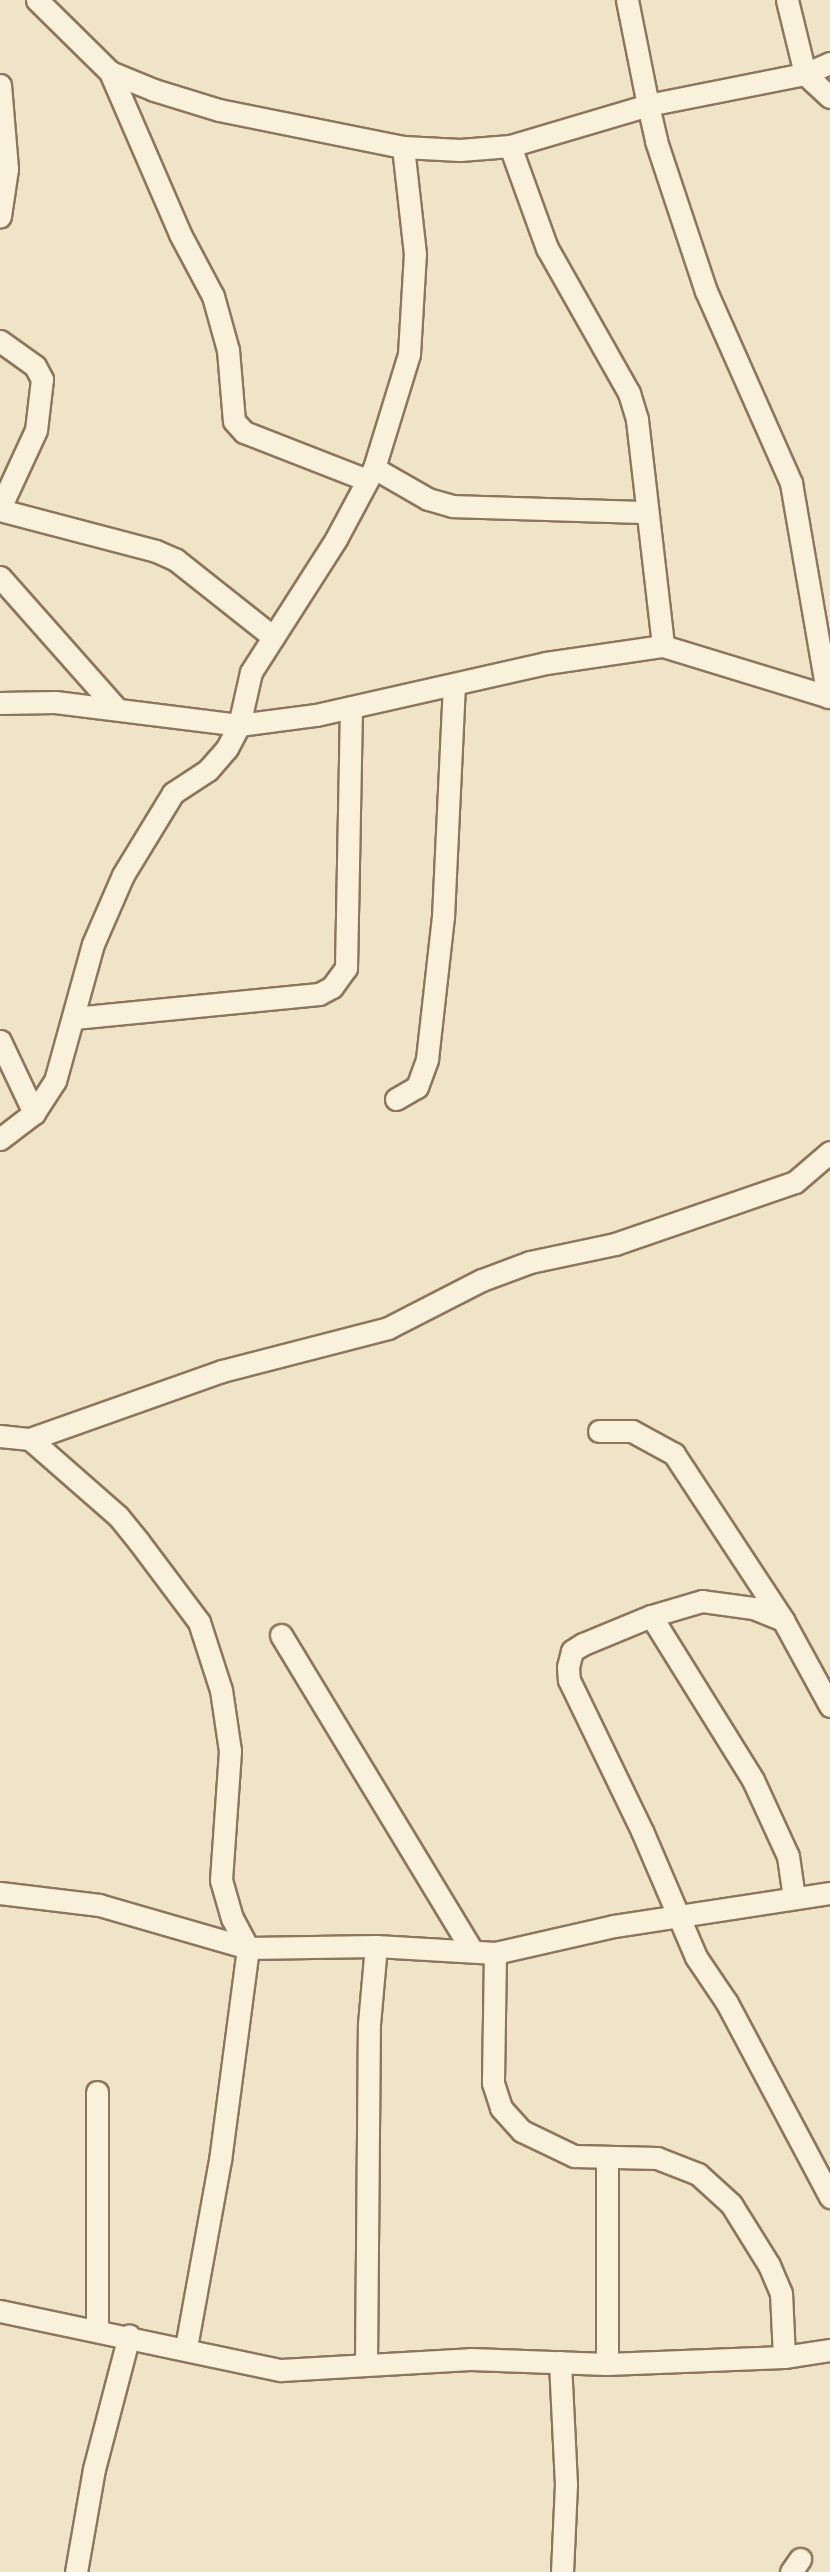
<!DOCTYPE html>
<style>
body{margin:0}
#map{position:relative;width:830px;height:2572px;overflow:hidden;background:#f0e4c8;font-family:"Zilla Slab",serif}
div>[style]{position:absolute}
.roads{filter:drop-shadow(2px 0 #8d765c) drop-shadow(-2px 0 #8d765c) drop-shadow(0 2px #8d765c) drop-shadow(0 -2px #8d765c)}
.street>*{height:21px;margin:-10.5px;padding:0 10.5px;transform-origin:10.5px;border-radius:10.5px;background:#faf1dc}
span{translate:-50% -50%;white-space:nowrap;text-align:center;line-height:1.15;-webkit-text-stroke:5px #f7eed8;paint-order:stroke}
</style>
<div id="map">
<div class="roads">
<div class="street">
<i style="left:37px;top:0;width:103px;rotate:44.6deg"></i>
<i style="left:110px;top:72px;width:48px;rotate:22.2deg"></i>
<i style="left:154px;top:90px;width:68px;rotate:17.1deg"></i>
<i style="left:219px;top:110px;width:188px;rotate:11.4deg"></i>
<i style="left:403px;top:147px;width:57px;rotate:3deg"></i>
<i style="left:460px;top:150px;width:50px;rotate:-4.6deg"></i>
<i style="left:510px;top:146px;width:144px;rotate:-16.5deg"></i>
<i style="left:648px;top:105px;width:37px;rotate:77deg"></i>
<i style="left:656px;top:141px;width:158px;rotate:71.6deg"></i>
<i style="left:706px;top:291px;width:210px;rotate:66.1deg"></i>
<i style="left:791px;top:483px;width:217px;rotate:80.2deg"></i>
<i style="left:627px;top:0;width:107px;rotate:78.7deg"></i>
<i style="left:648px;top:105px;width:160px;rotate:-11.2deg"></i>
<i style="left:805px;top:74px;width:34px;rotate:43deg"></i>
<i style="left:787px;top:0;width:76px;rotate:76.3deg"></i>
<i style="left:805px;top:74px;width:27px;rotate:-24deg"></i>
<i style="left:110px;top:72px;width:176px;rotate:66.6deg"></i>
<i style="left:180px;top:234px;width:70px;rotate:62deg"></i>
<i style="left:213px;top:296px;width:56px;rotate:74.5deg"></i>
<i style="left:228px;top:350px;width:71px;rotate:85.2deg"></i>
<i style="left:234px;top:421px;width:15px;rotate:48deg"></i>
<i style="left:244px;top:432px;width:132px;rotate:21.3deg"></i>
<i style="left:0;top:85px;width:84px;rotate:85.2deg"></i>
<i style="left:7px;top:169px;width:48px;rotate:98.5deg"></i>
<i style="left:510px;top:146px;width:109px;rotate:70.1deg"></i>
<i style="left:547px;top:248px;width:167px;rotate:60.5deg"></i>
<i style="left:629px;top:393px;width:28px;rotate:73deg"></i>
<i style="left:637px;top:420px;width:227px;rotate:83.4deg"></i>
<i style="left:0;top:341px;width:43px;rotate:35.5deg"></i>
<i style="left:35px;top:366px;width:15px;rotate:62deg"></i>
<i style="left:42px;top:379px;width:51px;rotate:96.7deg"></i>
<i style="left:36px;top:430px;width:86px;rotate:114.8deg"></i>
<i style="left:374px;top:468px;width:62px;rotate:29.9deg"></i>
<i style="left:428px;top:499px;width:26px;rotate:16deg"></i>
<i style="left:453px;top:506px;width:194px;rotate:1.8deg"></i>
<i style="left:0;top:510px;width:161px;rotate:14.7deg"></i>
<i style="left:156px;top:551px;width:22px;rotate:24deg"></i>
<i style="left:176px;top:560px;width:124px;rotate:38.4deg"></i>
<i style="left:0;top:577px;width:175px;rotate:48.5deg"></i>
<i style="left:0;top:703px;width:55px;rotate:-1deg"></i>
<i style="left:55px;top:702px;width:185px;rotate:7.1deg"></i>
<i style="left:239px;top:725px;width:78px;rotate:-7.4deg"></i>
<i style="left:316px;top:715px;width:236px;rotate:-12.7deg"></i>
<i style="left:546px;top:663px;width:118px;rotate:-8.3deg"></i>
<i style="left:663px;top:646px;width:175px;rotate:17deg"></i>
<i style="left:74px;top:1018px;width:246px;rotate:-5.6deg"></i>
<i style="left:319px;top:994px;width:15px;rotate:-28deg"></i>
<i style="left:332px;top:987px;width:24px;rotate:-54deg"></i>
<i style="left:346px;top:968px;width:260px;rotate:-88.9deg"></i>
<i style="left:0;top:1041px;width:80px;rotate:64.7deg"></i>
<i style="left:396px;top:1099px;width:24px;rotate:-30deg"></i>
<i style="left:417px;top:1087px;width:30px;rotate:-70deg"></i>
<i style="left:427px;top:1059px;width:143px;rotate:-83.6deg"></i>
<i style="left:443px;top:917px;width:232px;rotate:-87.3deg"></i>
<i style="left:0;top:1139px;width:43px;rotate:-37.4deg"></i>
<i style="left:34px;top:1113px;width:38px;rotate:-57deg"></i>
<i style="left:55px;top:1081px;width:142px;rotate:-74.5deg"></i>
<i style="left:93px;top:944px;width:75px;rotate:-66.5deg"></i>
<i style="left:123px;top:875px;width:96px;rotate:-58.6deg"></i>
<i style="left:173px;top:793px;width:42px;rotate:-33.3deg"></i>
<i style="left:208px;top:770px;width:29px;rotate:-49deg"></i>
<i style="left:227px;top:748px;width:26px;rotate:-62deg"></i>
<i style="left:239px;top:725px;width:54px;rotate:-77.2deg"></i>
<i style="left:251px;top:672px;width:158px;rotate:-57.4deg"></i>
<i style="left:336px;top:539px;width:81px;rotate:-61.8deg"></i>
<i style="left:374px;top:468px;width:119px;rotate:-72.9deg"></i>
<i style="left:409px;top:354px;width:100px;rotate:-86.6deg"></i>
<i style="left:415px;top:254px;width:108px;rotate:-96.4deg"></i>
<i style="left:599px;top:1431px;width:33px"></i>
<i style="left:632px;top:1431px;width:48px;rotate:28.7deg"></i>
<i style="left:674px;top:1454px;width:199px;rotate:56.7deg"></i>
<i style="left:783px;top:1620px;width:98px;rotate:61.3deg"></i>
<i style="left:0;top:1436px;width:30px;rotate:6deg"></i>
<i style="left:30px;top:1439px;width:204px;rotate:-19.5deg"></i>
<i style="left:222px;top:1371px;width:171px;rotate:-14.5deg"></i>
<i style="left:388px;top:1328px;width:106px;rotate:-27.1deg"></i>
<i style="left:482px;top:1280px;width:51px;rotate:-20.6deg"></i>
<i style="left:530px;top:1262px;width:87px;rotate:-12deg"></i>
<i style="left:615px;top:1244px;width:190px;rotate:-19deg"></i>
<i style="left:795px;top:1182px;width:46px;rotate:-40.6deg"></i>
<i style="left:30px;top:1439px;width:117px;rotate:41.2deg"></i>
<i style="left:118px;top:1516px;width:33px;rotate:51deg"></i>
<i style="left:139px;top:1542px;width:100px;rotate:53.1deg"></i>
<i style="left:199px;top:1622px;width:71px;rotate:72.1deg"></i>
<i style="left:221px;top:1690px;width:62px;rotate:81.6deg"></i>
<i style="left:230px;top:1751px;width:129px;rotate:94deg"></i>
<i style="left:221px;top:1880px;width:40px;rotate:74deg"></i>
<i style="left:232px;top:1918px;width:34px;rotate:62deg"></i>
<i style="left:248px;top:1948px;width:214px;rotate:97.5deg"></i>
<i style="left:220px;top:2160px;width:191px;rotate:100.3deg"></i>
<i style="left:651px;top:1616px;width:193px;rotate:58.1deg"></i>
<i style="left:753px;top:1780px;width:84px;rotate:65.3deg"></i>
<i style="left:788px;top:1856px;width:42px;rotate:81.9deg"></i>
<i style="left:783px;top:1620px;width:32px;rotate:-158deg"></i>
<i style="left:753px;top:1608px;width:51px;rotate:-172.2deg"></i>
<i style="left:702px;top:1601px;width:53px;rotate:163.6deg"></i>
<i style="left:651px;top:1616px;width:74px;rotate:157.6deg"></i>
<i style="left:583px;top:1644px;width:13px;rotate:148deg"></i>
<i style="left:572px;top:1651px;width:16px;rotate:104deg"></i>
<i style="left:568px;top:1667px;width:13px;rotate:86deg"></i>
<i style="left:569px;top:1680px;width:168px;rotate:64.2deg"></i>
<i style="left:642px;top:1831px;width:137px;rotate:66.8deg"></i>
<i style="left:696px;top:1957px;width:55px;rotate:56deg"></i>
<i style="left:727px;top:2003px;width:220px;rotate:62deg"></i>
<i style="left:281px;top:1635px;width:368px;rotate:58.8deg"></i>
<i style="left:0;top:1893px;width:100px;rotate:6.9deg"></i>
<i style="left:99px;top:1905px;width:155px;rotate:16.1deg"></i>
<i style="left:248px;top:1948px;width:128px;rotate:-0.9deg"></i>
<i style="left:376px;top:1946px;width:119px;rotate:3.4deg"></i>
<i style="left:495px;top:1953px;width:122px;rotate:-12.8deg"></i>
<i style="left:614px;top:1926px;width:219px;rotate:-8.7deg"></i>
<i style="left:495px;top:1953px;width:130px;rotate:90.9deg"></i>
<i style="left:493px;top:2083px;width:26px;rotate:72deg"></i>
<i style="left:501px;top:2108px;width:31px;rotate:48deg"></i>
<i style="left:522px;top:2131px;width:58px;rotate:25.7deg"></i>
<i style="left:574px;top:2156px;width:83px;rotate:1.4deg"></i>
<i style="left:657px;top:2158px;width:44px;rotate:21.3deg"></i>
<i style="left:698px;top:2174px;width:45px;rotate:42.3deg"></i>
<i style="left:731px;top:2204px;width:72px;rotate:58.1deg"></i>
<i style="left:769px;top:2265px;width:30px;rotate:67deg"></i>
<i style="left:781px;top:2293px;width:64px;rotate:87.3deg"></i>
<i style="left:97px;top:2092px;width:238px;rotate:90deg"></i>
<i style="left:0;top:2311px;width:287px;rotate:11.9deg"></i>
<i style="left:281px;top:2370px;width:189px;rotate:-3.3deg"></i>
<i style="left:470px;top:2359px;width:137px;rotate:2.1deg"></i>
<i style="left:607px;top:2364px;width:177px;rotate:-2.3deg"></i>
<i style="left:784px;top:2357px;width:47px;rotate:-8.7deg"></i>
<i style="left:366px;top:2362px;width:338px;rotate:-89.5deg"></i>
<i style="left:369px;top:2024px;width:78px;rotate:-84.9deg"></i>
<i style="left:560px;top:2362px;width:122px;rotate:87.2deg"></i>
<i style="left:566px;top:2484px;width:88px;rotate:92.6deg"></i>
<i style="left:607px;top:2364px;width:205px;rotate:-90deg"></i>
<i style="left:76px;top:2572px;width:105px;rotate:-80.1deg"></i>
<i style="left:94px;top:2469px;width:138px;rotate:-75.3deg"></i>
<i style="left:791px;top:2572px;width:16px;rotate:-55deg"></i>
</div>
</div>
</div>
